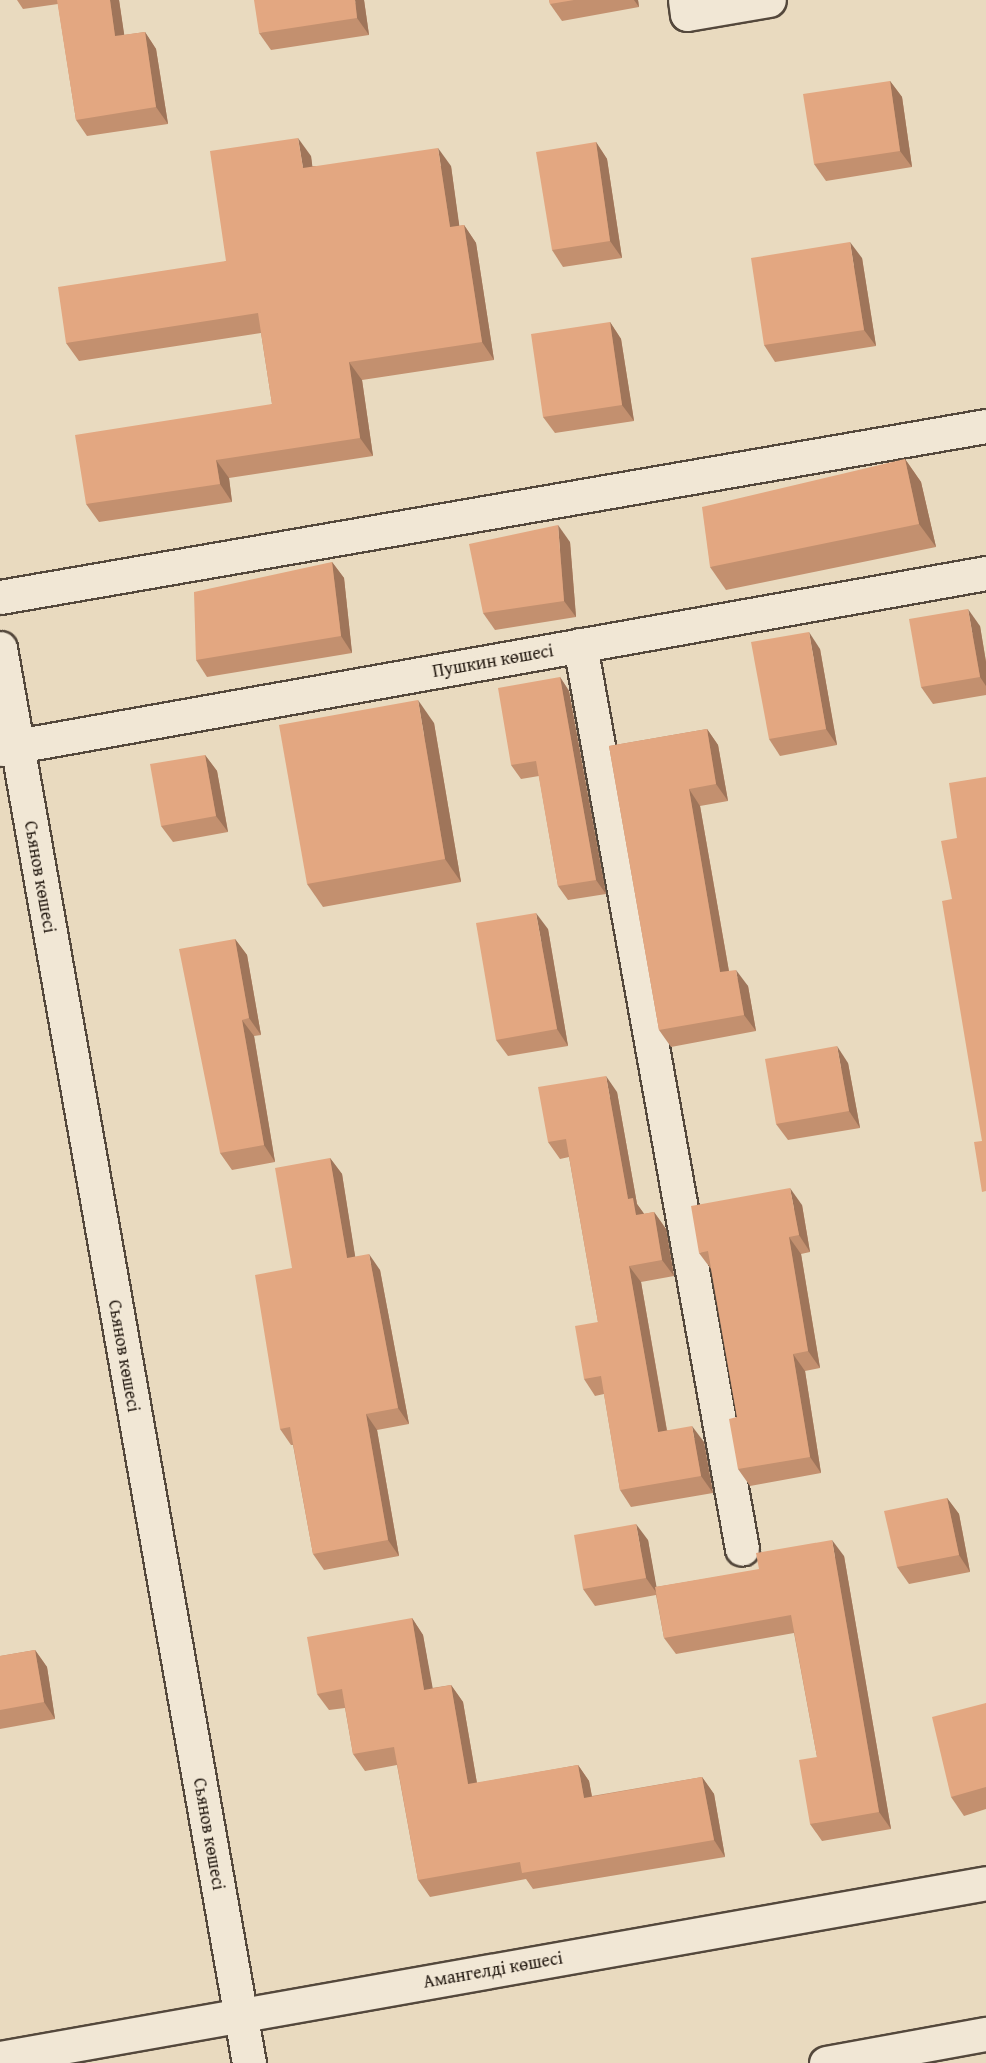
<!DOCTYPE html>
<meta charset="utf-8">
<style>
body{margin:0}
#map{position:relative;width:986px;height:2063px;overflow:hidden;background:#e9dabf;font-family:"Gentium Book Plus",serif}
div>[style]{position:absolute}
.roads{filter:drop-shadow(2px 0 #54483c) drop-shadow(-2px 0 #54483c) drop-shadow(0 2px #54483c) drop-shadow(0 -2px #54483c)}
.minor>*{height:33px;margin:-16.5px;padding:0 16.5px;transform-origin:16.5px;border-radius:16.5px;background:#f1e7d5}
.wall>*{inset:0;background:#c3906f}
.shaded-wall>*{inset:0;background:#9f755a}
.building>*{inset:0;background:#e3a781}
span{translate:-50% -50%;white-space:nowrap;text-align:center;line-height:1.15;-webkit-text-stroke:4.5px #f1e7d5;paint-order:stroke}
.street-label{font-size:18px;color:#221810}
</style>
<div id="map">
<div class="roads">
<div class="minor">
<i style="left:685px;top:0;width:14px;rotate:82deg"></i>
<i style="left:687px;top:14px;width:83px;rotate:-9.7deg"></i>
<i style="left:0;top:597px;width:1001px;rotate:-9.84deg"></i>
<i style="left:580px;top:645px;width:918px;rotate:79.84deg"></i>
<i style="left:0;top:648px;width:1437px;rotate:80.02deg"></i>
<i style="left:0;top:749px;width:1002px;rotate:-10.12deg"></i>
<i style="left:0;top:2058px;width:1001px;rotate:-10.06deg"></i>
<i style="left:826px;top:2063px;width:163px;rotate:-10.3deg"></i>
</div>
</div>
<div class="wall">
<i style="clip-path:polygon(17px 0,119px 0,124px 35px,145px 32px,156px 49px,168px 124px,87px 136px,76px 120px,58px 4px,23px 9px)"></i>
<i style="clip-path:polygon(364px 0,369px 35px,271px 50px,259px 33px)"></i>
<i style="clip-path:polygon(549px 0,638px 0,639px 7px,562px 21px,550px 4px)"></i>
<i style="clip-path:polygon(890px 81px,902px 97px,912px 167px,826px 181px,814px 164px)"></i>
<i style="clip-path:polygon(596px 142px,607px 159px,622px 258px,563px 267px,552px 250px)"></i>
<i style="clip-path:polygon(311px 156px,312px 166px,451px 166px,459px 226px,464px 225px,476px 243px,494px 360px,362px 380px,373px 456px,229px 478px,232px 502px,99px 522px,86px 504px,272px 404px,261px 333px,79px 361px,66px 343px,226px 261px)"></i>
<i style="clip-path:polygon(862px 258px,876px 346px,775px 362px,764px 345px)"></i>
<i style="clip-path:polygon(610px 322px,621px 339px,634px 421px,555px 433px,543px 417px)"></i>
<i style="clip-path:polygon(905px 459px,921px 482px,936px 547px,726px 590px,710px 567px)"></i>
<i style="clip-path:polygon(570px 542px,576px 617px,495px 630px,483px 613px)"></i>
<i style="clip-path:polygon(332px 562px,344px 578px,352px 653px,207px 677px,196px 660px)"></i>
<i style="clip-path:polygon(980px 626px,986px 662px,986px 695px,933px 704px,921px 687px)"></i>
<i style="clip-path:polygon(820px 649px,837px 745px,780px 756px,769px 739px)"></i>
<i style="clip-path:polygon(560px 677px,569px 691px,606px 894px,568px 900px,558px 886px,539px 776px,521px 779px,511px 765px)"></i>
<i style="clip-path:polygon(434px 723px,461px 882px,323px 907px,307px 884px)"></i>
<i style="clip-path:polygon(707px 729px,718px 745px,728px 801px,700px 806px,729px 971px,748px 986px,756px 1031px,671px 1047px,659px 1030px,609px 746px)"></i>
<i style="clip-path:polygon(205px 755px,217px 771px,228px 832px,173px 842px,161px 826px)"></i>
<i style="clip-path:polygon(548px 929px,568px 1046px,508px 1056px,496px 1040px)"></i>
<i style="clip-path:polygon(235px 939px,247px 955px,261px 1035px,254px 1036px,275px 1162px,232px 1170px,220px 1153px)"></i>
<i style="clip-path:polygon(848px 1063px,860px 1128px,788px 1140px,776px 1124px)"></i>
<i style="clip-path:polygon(617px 1092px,637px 1204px,644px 1214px,654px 1212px,666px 1229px,674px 1276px,641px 1282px,667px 1430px,704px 1442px,713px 1493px,631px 1507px,620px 1490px,604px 1394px,595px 1396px,584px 1379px,598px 1322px,569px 1157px,560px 1159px,548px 1142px)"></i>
<i style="clip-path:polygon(330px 1158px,342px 1174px,355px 1257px,380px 1270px,409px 1424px,377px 1430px,399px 1556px,324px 1570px,313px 1554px,293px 1445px,291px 1445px,280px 1429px,292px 1268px)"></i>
<i style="clip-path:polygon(802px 1205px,810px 1252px,801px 1254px,820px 1368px,805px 1371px,821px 1473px,750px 1486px,738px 1469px,737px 1417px,711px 1269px,699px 1253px)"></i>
<i style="clip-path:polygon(947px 1498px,959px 1514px,970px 1572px,909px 1584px,897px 1567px)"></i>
<i style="clip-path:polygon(648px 1540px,656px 1587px,844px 1556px,891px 1829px,822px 1841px,810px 1824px,817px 1757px,794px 1633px,676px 1654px,664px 1638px,656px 1595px,595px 1606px,583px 1589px)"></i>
<i style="clip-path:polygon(412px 1618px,423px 1635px,432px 1688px,451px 1685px,463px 1702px,477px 1783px,578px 1765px,589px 1781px,592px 1796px,702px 1777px,714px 1794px,725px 1857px,533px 1889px,526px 1879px,430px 1897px,418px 1880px,397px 1765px,365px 1771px,353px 1754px,345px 1708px,329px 1710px,317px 1694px)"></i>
<i style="clip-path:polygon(35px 1650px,47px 1667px,55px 1719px,0 1729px,0 1656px)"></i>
<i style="clip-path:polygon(986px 1703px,986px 1809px,964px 1816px,951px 1797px)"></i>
</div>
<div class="shaded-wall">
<i style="clip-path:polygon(110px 0,119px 0,127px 53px,115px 36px)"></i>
<i style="clip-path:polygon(355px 0,364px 0,369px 35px,357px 18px)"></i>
<i style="clip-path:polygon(634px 0,638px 0,639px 7px)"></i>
<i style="clip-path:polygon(145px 32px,156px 49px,168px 124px,156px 107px)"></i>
<i style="clip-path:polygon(890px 81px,902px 97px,912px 167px,900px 151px)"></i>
<i style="clip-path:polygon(298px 138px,311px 156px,315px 186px,303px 168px)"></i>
<i style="clip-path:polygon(596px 142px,607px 159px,622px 258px,610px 241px)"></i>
<i style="clip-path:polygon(438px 148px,451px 166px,462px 245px,450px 227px)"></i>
<i style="clip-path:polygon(464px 225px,476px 243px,494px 360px,482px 342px)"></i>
<i style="clip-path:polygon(850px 242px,862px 258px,876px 346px,864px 330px)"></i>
<i style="clip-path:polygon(610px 322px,621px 339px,634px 421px,622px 405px)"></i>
<i style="clip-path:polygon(349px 362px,362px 380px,373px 456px,360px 438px)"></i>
<i style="clip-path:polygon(905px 459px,921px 482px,936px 547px,919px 524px)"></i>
<i style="clip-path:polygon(216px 460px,229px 478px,232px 502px,220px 484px)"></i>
<i style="clip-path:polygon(558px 525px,570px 542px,576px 617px,564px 601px)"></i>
<i style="clip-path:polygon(332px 562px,344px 578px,352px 653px,341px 636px)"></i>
<i style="clip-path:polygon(968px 609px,980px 626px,986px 662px,986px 686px,980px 677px)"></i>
<i style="clip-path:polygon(809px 632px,820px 649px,837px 745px,826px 729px)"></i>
<i style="clip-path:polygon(560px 677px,569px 691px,606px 894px,596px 880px)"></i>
<i style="clip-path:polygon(418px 700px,434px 723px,461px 882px,445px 859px)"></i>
<i style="clip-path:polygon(707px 729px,718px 745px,728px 801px,716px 784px)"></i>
<i style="clip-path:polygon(205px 755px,217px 771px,228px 832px,216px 816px)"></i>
<i style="clip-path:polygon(689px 789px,700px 806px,732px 989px,720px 972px)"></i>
<i style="clip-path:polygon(536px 913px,548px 929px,568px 1046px,557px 1029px)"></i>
<i style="clip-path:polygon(235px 939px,247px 955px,261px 1035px,249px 1018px)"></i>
<i style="clip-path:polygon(736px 970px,748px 986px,756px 1031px,744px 1015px)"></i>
<i style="clip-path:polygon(242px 1020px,254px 1036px,275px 1162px,264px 1145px)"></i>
<i style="clip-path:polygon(837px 1046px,848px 1063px,860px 1128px,849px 1111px)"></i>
<i style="clip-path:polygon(606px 1076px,617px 1092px,637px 1204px,645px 1215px,636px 1215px,628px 1199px)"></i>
<i style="clip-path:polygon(330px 1158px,342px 1174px,358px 1274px,347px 1258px)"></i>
<i style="clip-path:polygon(790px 1188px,802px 1205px,810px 1252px,799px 1235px)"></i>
<i style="clip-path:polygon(654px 1212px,666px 1229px,674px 1276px,662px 1260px)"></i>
<i style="clip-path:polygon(789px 1237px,801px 1254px,820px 1368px,808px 1351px)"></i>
<i style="clip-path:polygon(369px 1254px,380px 1270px,409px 1424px,398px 1408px)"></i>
<i style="clip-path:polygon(629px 1266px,641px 1282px,670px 1449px,658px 1432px)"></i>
<i style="clip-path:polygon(793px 1354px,805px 1371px,821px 1473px,810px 1457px)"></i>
<i style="clip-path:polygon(366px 1414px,377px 1430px,399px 1556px,388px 1540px)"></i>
<i style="clip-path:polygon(692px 1426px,704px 1442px,713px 1493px,701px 1476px)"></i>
<i style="clip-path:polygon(947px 1498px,959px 1514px,970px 1572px,959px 1555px)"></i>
<i style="clip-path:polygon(636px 1524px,648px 1540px,658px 1595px,646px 1578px)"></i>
<i style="clip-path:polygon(832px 1540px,844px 1556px,891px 1829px,879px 1812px)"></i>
<i style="clip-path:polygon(412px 1618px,423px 1635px,436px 1706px,424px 1690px)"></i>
<i style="clip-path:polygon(35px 1650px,47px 1667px,55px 1719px,44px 1702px)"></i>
<i style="clip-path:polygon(451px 1685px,463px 1702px,480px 1801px,468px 1784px)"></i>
<i style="clip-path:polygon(578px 1765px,589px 1781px,595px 1814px,584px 1798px)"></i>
<i style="clip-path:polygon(702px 1777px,714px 1794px,725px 1857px,714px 1840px)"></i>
</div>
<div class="building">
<i style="clip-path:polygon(57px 0,110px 0,115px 36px,145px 32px,156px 107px,76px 120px)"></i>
<i style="clip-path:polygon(254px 0,355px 0,357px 18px,259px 33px)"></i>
<i style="clip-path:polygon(549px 0,574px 0,550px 4px)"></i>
<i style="clip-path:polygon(890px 81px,900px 151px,814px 164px,803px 94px)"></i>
<i style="clip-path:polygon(298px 138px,303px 168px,438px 148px,450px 227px,464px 225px,482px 342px,349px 362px,360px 438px,216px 460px,220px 484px,86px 504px,75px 435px,272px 404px,258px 313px,66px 343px,58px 287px,226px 261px,210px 151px)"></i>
<i style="clip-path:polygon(596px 142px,610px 241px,552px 250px,536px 152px)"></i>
<i style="clip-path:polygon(850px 242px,864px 330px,764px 345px,751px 258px)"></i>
<i style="clip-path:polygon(610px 322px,622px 405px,543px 417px,531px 334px)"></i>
<i style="clip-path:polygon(905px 459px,919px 524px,710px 567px,702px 507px)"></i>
<i style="clip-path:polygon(558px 525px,564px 601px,483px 613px,469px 544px)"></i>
<i style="clip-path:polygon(332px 562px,341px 636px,196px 660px,194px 592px)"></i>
<i style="clip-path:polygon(968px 609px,980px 677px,921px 687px,909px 619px)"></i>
<i style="clip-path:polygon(809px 632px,826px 729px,769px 739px,751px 642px)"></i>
<i style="clip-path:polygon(560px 677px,596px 880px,558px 886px,536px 761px,511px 765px,498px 688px)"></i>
<i style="clip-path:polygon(418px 700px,445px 859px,307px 884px,279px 725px)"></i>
<i style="clip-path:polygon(707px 729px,716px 784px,689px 789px,720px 972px,736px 970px,744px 1015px,659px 1030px,609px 746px)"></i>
<i style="clip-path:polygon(205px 755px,216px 816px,161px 826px,150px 764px)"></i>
<i style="clip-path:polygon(986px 777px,986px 1191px,982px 1192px,974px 1142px,982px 1141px,942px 901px,952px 899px,941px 841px,957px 838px,949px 783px)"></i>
<i style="clip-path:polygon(536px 913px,557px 1029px,496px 1040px,476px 923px)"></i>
<i style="clip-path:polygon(235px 939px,249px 1018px,242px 1020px,264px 1145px,220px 1153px,179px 949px)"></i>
<i style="clip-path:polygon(837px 1046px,849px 1111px,776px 1124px,765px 1059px)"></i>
<i style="clip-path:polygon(606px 1076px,628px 1199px,633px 1198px,636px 1215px,654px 1212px,662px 1260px,629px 1266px,658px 1432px,692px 1426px,701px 1476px,620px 1490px,601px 1376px,584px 1379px,575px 1326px,598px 1322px,566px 1139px,548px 1142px,538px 1087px)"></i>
<i style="clip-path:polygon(330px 1158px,347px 1258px,369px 1254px,398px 1408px,366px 1414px,388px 1540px,313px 1554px,290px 1427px,280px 1429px,255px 1275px,292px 1268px,275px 1168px)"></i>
<i style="clip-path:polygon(790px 1188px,799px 1235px,789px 1237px,808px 1351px,793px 1354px,810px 1457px,738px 1469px,729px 1419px,737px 1417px,708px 1251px,699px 1253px,691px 1206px)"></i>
<i style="clip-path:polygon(947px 1498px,959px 1555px,897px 1567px,884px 1511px)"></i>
<i style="clip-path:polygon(636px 1524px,646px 1578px,583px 1589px,574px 1535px)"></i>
<i style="clip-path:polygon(832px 1540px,879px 1812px,810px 1824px,799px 1760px,817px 1757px,791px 1615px,664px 1638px,655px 1587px,759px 1569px,756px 1553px)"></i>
<i style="clip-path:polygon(412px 1618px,424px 1690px,451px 1685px,468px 1784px,578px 1765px,584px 1798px,702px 1777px,714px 1840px,522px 1873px,520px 1862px,418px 1880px,394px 1747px,353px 1754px,342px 1689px,317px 1694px,307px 1637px)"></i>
<i style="clip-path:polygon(35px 1650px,44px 1702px,0 1710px,0 1656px)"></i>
<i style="clip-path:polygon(986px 1703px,986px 1787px,951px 1797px,932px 1717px)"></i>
</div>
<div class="street-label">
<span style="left:493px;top:661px;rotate:-10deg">Пушкин көшесі</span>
<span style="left:40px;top:877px;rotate:80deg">Сьянов көшесі</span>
<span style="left:124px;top:1356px;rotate:80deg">Сьянов көшесі</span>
<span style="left:209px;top:1834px;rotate:80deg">Сьянов көшесі</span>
<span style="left:493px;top:1970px;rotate:-10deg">Амангелді көшесі</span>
</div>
</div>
